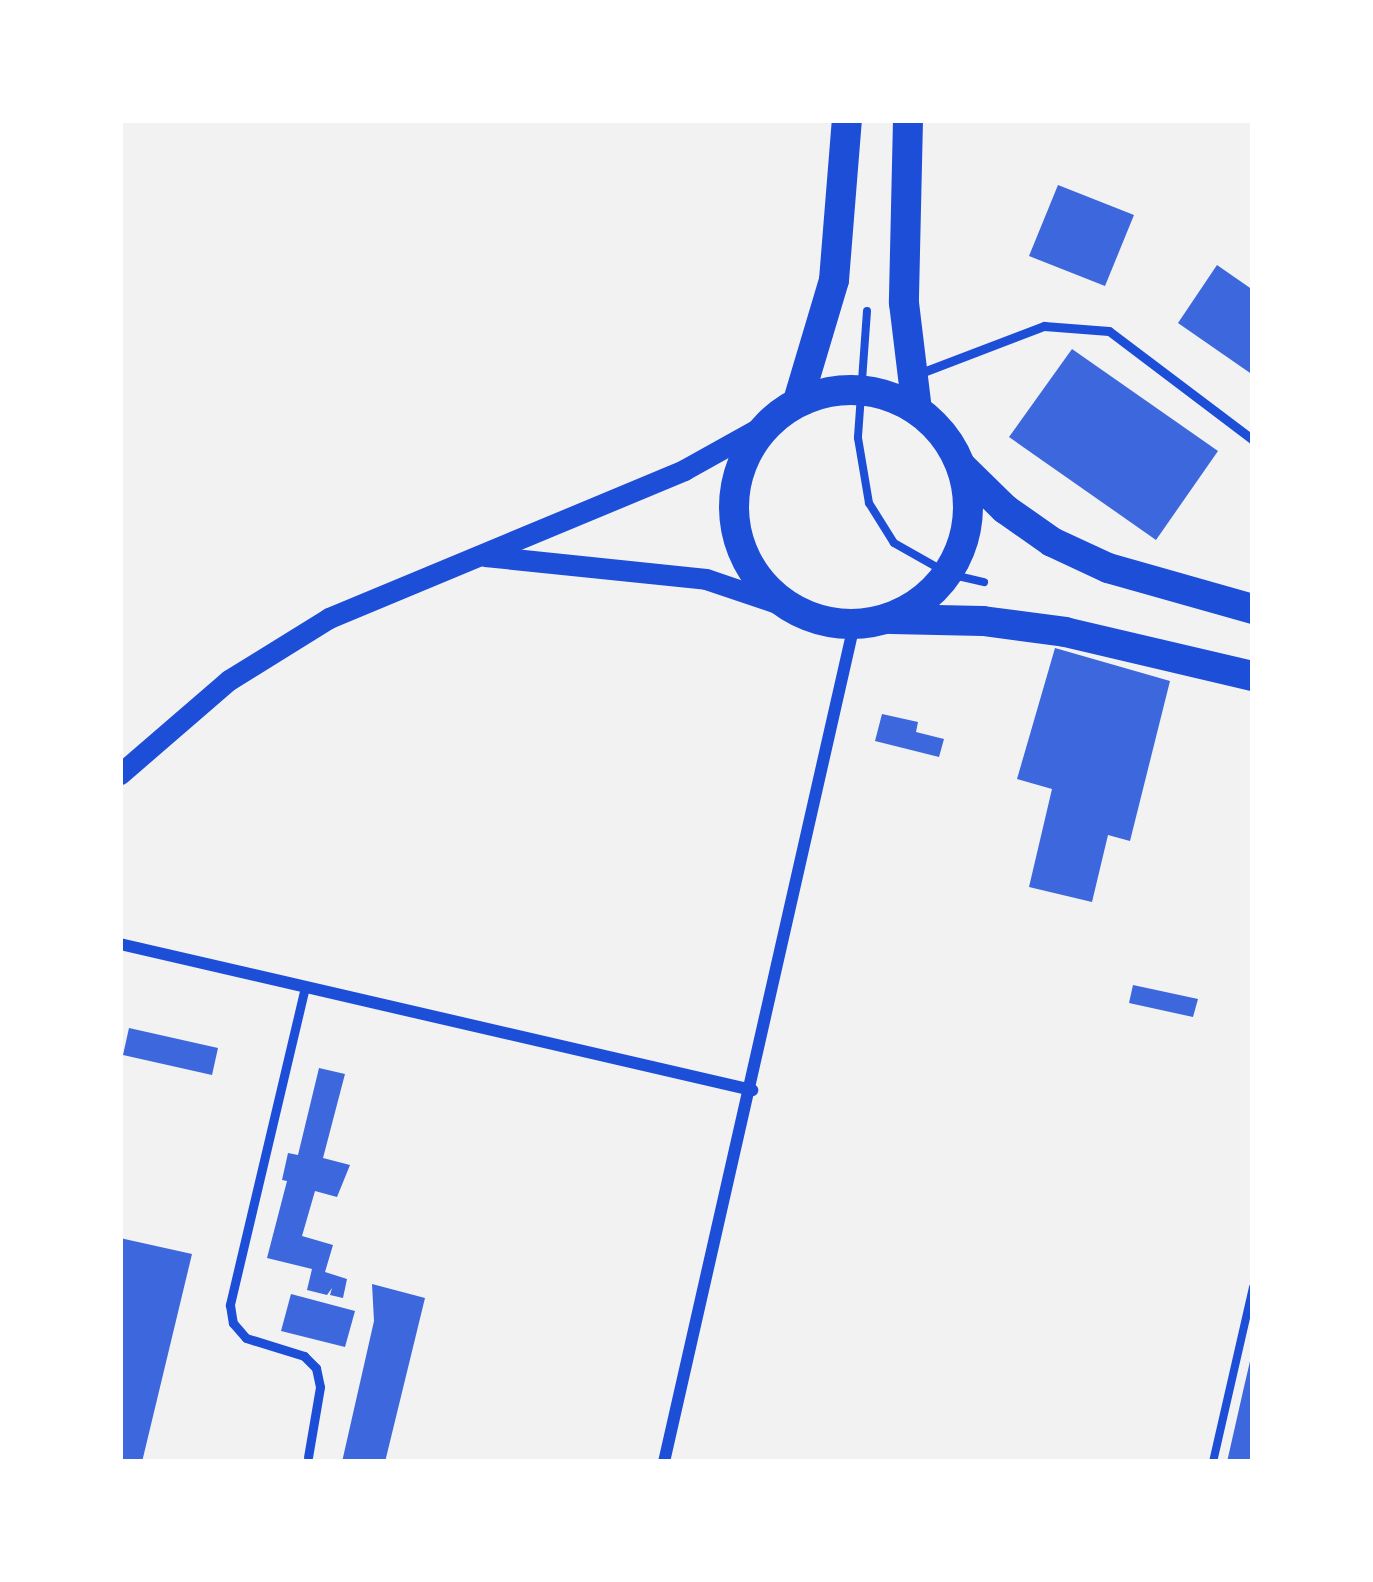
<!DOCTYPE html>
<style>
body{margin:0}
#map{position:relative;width:1373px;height:1582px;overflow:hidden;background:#f2f2f2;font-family:Literata,serif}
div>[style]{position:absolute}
.building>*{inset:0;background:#3d67dc}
.path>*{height:8px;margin:-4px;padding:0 4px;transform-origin:4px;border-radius:4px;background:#1d4ed8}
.service>*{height:9px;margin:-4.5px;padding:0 4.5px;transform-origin:4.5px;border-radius:4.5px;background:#1d4ed8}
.minor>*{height:12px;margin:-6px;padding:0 6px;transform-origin:6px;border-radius:6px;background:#1d4ed8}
.tertiary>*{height:21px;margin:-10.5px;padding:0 10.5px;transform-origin:10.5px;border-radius:10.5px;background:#1d4ed8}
.trunk>*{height:30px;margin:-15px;padding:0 15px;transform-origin:15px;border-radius:15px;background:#1d4ed8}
.trunk>.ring{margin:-15px;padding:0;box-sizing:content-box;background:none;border:30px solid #1d4ed8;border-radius:50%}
span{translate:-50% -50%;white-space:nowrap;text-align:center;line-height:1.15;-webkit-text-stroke:12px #fff;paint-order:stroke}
.frame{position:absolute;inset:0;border:123px solid #fff;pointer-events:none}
</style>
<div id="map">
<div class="building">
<i style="clip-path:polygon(1058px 185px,1134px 215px,1105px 286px,1029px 256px)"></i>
<i style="clip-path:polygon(1217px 265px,1253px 290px,1253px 375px,1178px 323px)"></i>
<i style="clip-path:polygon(1072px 349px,1218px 451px,1156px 540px,1009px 437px)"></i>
<i style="clip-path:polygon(1055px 648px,1170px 681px,1130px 841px,1108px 835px,1092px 902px,1029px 887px,1052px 789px,1017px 779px)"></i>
<i style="clip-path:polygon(882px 714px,918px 722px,916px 732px,944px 739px,939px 757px,875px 741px)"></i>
<i style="clip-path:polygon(1133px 985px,1198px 999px,1193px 1017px,1129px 1003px)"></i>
<i style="clip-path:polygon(129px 1028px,218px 1048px,212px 1075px,123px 1055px)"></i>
<i style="clip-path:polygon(319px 1068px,345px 1074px,323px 1158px,350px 1165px,337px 1197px,315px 1191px,302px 1236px,333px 1245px,325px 1272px,347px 1279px,343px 1298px,330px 1295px,332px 1288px,327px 1295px,307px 1290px,312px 1269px,267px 1258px,287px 1181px,282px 1180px,288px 1153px,298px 1155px)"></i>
<i style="clip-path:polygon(120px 1238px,192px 1254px,142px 1462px,120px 1462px)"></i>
<i style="clip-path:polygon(372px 1284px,425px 1298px,385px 1462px,342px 1462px,374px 1321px)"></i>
<i style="clip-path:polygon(291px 1294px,355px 1311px,345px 1347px,281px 1331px)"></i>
<i style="clip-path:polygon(1251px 1357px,1253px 1462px,1227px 1462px,1244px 1387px)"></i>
</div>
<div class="path">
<i style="left:867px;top:311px;width:127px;rotate:94.1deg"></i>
<i style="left:858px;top:438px;width:66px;rotate:80.4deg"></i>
<i style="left:869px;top:503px;width:47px;rotate:58deg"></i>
<i style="left:894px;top:543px;width:63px;rotate:29.4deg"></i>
<i style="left:949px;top:574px;width:36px;rotate:13deg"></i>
<i style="left:1213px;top:1462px;width:179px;rotate:-77.1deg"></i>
</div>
<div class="service">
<i style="left:918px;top:374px;width:135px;rotate:-20.9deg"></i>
<i style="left:1044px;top:326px;width:65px;rotate:4.4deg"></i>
<i style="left:1109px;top:331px;width:181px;rotate:37.1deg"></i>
<i style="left:305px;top:987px;width:327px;rotate:103.3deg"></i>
<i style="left:230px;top:1305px;width:18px;rotate:81deg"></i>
<i style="left:233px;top:1323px;width:20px;rotate:49deg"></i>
<i style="left:246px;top:1338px;width:61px;rotate:17.2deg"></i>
<i style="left:304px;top:1356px;width:17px;rotate:45deg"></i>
<i style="left:316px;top:1368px;width:19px;rotate:78deg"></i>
<i style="left:320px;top:1387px;width:71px;rotate:99.7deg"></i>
</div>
<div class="minor">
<i style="left:120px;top:944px;width:649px;rotate:13.01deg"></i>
<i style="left:664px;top:1462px;width:858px;rotate:-77.21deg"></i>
</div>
<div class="tertiary">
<i style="left:485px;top:556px;width:222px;rotate:5.9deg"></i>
<i style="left:706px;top:579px;width:81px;rotate:18.7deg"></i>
<i style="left:120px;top:774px;width:144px;rotate:-40.8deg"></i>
<i style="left:229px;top:680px;width:118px;rotate:-31.8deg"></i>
<i style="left:329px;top:618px;width:385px;rotate:-22.6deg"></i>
<i style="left:684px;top:470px;width:93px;rotate:-29.1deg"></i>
</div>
<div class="trunk">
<i style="left:908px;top:120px;width:183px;rotate:91.3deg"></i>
<i style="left:904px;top:303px;width:108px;rotate:83.1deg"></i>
<i class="ring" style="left:734px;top:390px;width:204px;height:204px"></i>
<i style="left:798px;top:401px;width:126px;rotate:-73.4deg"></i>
<i style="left:834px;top:280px;width:161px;rotate:-85.4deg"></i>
<i style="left:962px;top:467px;width:60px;rotate:44.3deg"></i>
<i style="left:1005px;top:509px;width:57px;rotate:35.1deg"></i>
<i style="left:1052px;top:542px;width:62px;rotate:24.9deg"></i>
<i style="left:1108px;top:568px;width:151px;rotate:15.8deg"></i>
<i style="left:891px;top:619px;width:92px;rotate:1.2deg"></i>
<i style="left:983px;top:621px;width:83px;rotate:7.6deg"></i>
<i style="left:1065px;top:632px;width:193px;rotate:13.2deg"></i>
</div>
<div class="frame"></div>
</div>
